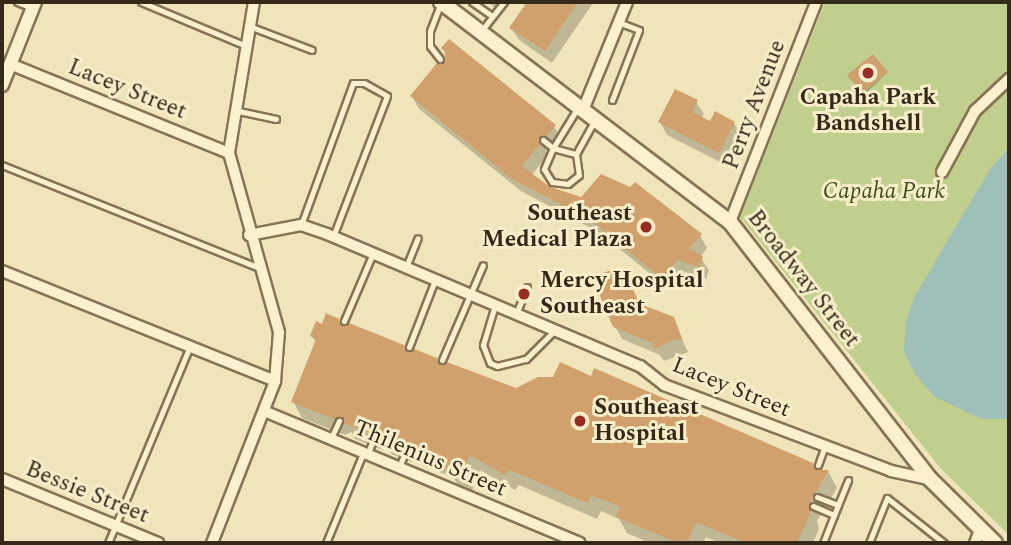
<!DOCTYPE html>
<style>
body{margin:0}
#map{position:relative;width:1011px;height:545px;overflow:hidden;background:#f0e5ba;font-family:Spectral,serif}
div>[style]{position:absolute}
.green>*{inset:0;background:#c0ce8e}
.water>*{inset:0;background:#9fc0b9}
.shadow>*{inset:0;background:#0003}
.building>*{inset:0;background:#d0a16d}
.roads{filter:drop-shadow(2px 0 #877454) drop-shadow(-2px 0 #877454) drop-shadow(0 2px #877454) drop-shadow(0 -2px #877454)}
.service>*{height:5px;margin:-2.5px;padding:0 2.5px;transform-origin:2.5px;border-radius:2.5px;background:#fbf2cd}
.minor>*{height:10px;margin:-5px;padding:0 5px;transform-origin:5px;border-radius:5px;background:#fbf2cd}
.tertiary>*{height:12px;margin:-6px;padding:0 6px;transform-origin:6px;border-radius:6px;background:#fbf2cd}
.secondary>*{height:14px;margin:-7px;padding:0 7px;transform-origin:7px;border-radius:7px;background:#fbf2cd}
.dots>*{width:19px;height:19px;translate:-50% -50%;box-sizing:border-box;border:4px solid #f7eec9;border-radius:50%}
span{translate:-50% -50%;white-space:nowrap;text-align:center;line-height:1.15;-webkit-text-stroke:6px #f7eec9;paint-order:stroke}
.street-label{font-size:23px;color:#352a1a}
.poi-label{font-size:23px;color:#352a1a;font-weight:700}
.right{translate:-100% -50%;text-align:right}
.left{translate:0 -50%;text-align:left}
.park-label{font-size:23px;color:#40531f;font-style:italic}
.frame{position:absolute;inset:0;border:4px solid #352a1a;pointer-events:none}
</style>
<div id="map">
<div class="green">
<i style="clip-path:polygon(825px 2px,1009px 2px,1009px 535px,941px 469px,740px 217px)"></i>
</div>
<div class="water">
<i style="clip-path:polygon(1009px 148px,1009px 419px,982px 419px,935px 397px,915px 374px,904px 351px,906px 321px,914px 298px,956px 226px,991px 168px)"></i>
</div>
<div class="shadow">
<i style="clip-path:polygon(487px 2px,508px 2px,501px 11px)"></i>
<i style="clip-path:polygon(529px 2px,593px 3px,552px 63px,519px 40px,511px 28px)"></i>
<i style="clip-path:polygon(444px 48px,554px 126px,561px 139px,554px 148px,546px 148px,546px 157px,532px 175px,549px 188px,700px 235px,707px 248px,700px 257px,709px 270px,706px 279px,685px 272px,670px 290px,600px 233px,521px 191px,419px 109px,412px 96px,446px 63px)"></i>
<i style="clip-path:polygon(887px 73px,865px 94px,851px 78px)"></i>
<i style="clip-path:polygon(696px 102px,704px 114px,701px 119px,711px 124px,734px 123px,741px 135px,726px 165px,667px 135px,660px 122px)"></i>
<i style="clip-path:polygon(619px 274px,640px 305px,672px 318px,688px 352px,664px 361px,660px 355px,622px 339px,615px 326px)"></i>
<i style="clip-path:polygon(342px 328px,441px 367px,516px 390px,828px 471px,837px 488px,817px 521px,819px 529px,813px 543px,720px 543px,706px 537px,703px 543px,650px 543px,627px 533px,619px 519px,601px 511px,597px 519px,519px 485px,515px 490px,480px 470px,472px 491px,458px 485px,453px 477px,423px 466px,420px 460px,413px 462px,391px 454px,387px 446px,380px 449px,355px 439px,352px 432px,345px 435px,302px 418px,293px 401px,316px 343px,312px 336px)"></i>
</div>
<div class="building">
<i style="clip-path:polygon(527px 2px,578px 2px,545px 51px,509px 28px)"></i>
<i style="clip-path:polygon(449px 39px,556px 125px,546px 136px,539px 136px,540px 144px,522px 166px,550px 187px,581px 197px,601px 174px,630px 187px,635px 182px,702px 234px,689px 249px,703px 256px,700px 267px,677px 260px,662px 279px,591px 220px,512px 179px,410px 96px,437px 63px,445px 62px,446px 52px,441px 48px)"></i>
<i style="clip-path:polygon(873px 54px,888px 72px,862px 93px,847px 75px)"></i>
<i style="clip-path:polygon(675px 89px,698px 100px,692px 112px,710px 121px,715px 111px,735px 122px,719px 153px,658px 122px)"></i>
<i style="clip-path:polygon(614px 269px,621px 272px,626px 287px,631px 285px,640px 304px,674px 317px,683px 341px,675px 339px,655px 349px,653px 343px,613px 327px,595px 284px,600px 282px,598px 275px)"></i>
<i style="clip-path:polygon(326px 313px,339px 319px,343px 326px,349px 323px,404px 345px,408px 352px,414px 349px,437px 358px,441px 365px,447px 362px,516px 388px,538px 377px,553px 377px,560px 362px,591px 376px,594px 368px,813px 463px,816px 470px,829px 470px,809px 503px,811px 511px,797px 543px,746px 543px,696px 522px,687px 542px,679px 539px,678px 543px,616px 517px,620px 507px,591px 495px,588px 503px,509px 470px,505px 475px,470px 455px,462px 475px,446px 469px,448px 463px,412px 450px,410px 444px,402px 446px,380px 437px,378px 430px,370px 433px,344px 423px,341px 416px,334px 419px,291px 402px,316px 339px,310px 336px,316px 321px,322px 324px)"></i>
</div>
<div class="roads">
<div class="service">
<i style="left:17px;top:2px;width:17px;rotate:21deg"></i>
<i style="left:141px;top:2px;width:114px;rotate:22.7deg"></i>
<i style="left:472px;top:2px;width:24px;rotate:35deg"></i>
<i style="left:249px;top:26px;width:67px;rotate:20.9deg"></i>
<i style="left:482px;top:30px;width:36px;rotate:-52deg"></i>
<i style="left:440px;top:59px;width:16px;rotate:-128deg"></i>
<i style="left:430px;top:46px;width:15px;rotate:-90deg"></i>
<i style="left:430px;top:31px;width:28px;rotate:-69deg"></i>
<i style="left:612px;top:100px;width:75px;rotate:-68.9deg"></i>
<i style="left:639px;top:30px;width:22px;rotate:-159deg"></i>
<i style="left:234px;top:110px;width:43px;rotate:12.1deg"></i>
<i style="left:543px;top:140px;width:13px;rotate:39deg"></i>
<i style="left:553px;top:148px;width:24px;rotate:15deg"></i>
<i style="left:576px;top:154px;width:21px;rotate:82deg"></i>
<i style="left:579px;top:175px;width:14px;rotate:141deg"></i>
<i style="left:568px;top:184px;width:16px;rotate:-173deg"></i>
<i style="left:552px;top:182px;width:15px;rotate:-122deg"></i>
<i style="left:544px;top:169px;width:23px;rotate:-67deg"></i>
<i style="left:553px;top:148px;width:46px;rotate:-58.4deg"></i>
<i style="left:576px;top:154px;width:39px;rotate:-61deg"></i>
<i style="left:2px;top:165px;width:277px;rotate:21.8deg"></i>
<i style="left:301px;top:225px;width:151px;rotate:-69.9deg"></i>
<i style="left:353px;top:83px;width:11px"></i>
<i style="left:364px;top:83px;width:26px;rotate:29deg"></i>
<i style="left:387px;top:96px;width:151px;rotate:111deg"></i>
<i style="left:406px;top:267px;width:31px;rotate:-68deg"></i>
<i style="left:495px;top:305px;width:42px;rotate:106.7deg"></i>
<i style="left:483px;top:345px;width:19px;rotate:69deg"></i>
<i style="left:490px;top:363px;width:8px;rotate:23deg"></i>
<i style="left:497px;top:366px;width:30px;rotate:-14deg"></i>
<i style="left:526px;top:359px;width:41px;rotate:-45deg"></i>
<i style="left:516px;top:314px;width:29px;rotate:-68deg"></i>
<i style="left:344px;top:321px;width:74px;rotate:-66.9deg"></i>
<i style="left:409px;top:347px;width:72px;rotate:-68.8deg"></i>
<i style="left:442px;top:360px;width:103px;rotate:-66.7deg"></i>
<i style="left:331px;top:438px;width:19px;rotate:-65deg"></i>
<i style="left:368px;top:453px;width:19px;rotate:-69deg"></i>
<i style="left:818px;top:465px;width:20px;rotate:-70deg"></i>
<i style="left:399px;top:467px;width:21px;rotate:-67deg"></i>
<i style="left:817px;top:497px;width:22px;rotate:21deg"></i>
<i style="left:838px;top:505px;width:41px;rotate:111.5deg"></i>
<i style="left:838px;top:505px;width:27px;rotate:-68deg"></i>
<i style="left:813px;top:506px;width:23px;rotate:23deg"></i>
<i style="left:108px;top:543px;width:213px;rotate:-67.4deg"></i>
<i style="left:326px;top:543px;width:100px;rotate:-67.6deg"></i>
<i style="left:869px;top:543px;width:48px;rotate:-68.2deg"></i>
<i style="left:887px;top:498px;width:73px;rotate:38.3deg"></i>
</div>
<div class="minor">
<i style="left:10px;top:64px;width:236px;rotate:22.1deg"></i>
<i style="left:583px;top:110px;width:117px;rotate:-67.8deg"></i>
<i style="left:942px;top:172px;width:69px;rotate:-61.6deg"></i>
<i style="left:975px;top:111px;width:47px;rotate:-43.3deg"></i>
<i style="left:730px;top:222px;width:236px;rotate:-68.6deg"></i>
<i style="left:249px;top:235px;width:53px;rotate:-10.9deg"></i>
<i style="left:301px;top:225px;width:28px;rotate:19deg"></i>
<i style="left:327px;top:234px;width:340px;rotate:22.9deg"></i>
<i style="left:640px;top:366px;width:31px;rotate:38deg"></i>
<i style="left:664px;top:385px;width:243px;rotate:20.7deg"></i>
<i style="left:891px;top:471px;width:40px;rotate:12deg"></i>
<i style="left:2px;top:271px;width:294px;rotate:21.9deg"></i>
<i style="left:264px;top:411px;width:342px;rotate:22.7deg"></i>
<i style="left:2px;top:479px;width:169px;rotate:22.3deg"></i>
<i style="left:212px;top:543px;width:174px;rotate:-68.7deg"></i>
<i style="left:275px;top:381px;width:49px;rotate:-85.3deg"></i>
<i style="left:279px;top:332px;width:186px;rotate:-105.6deg"></i>
<i style="left:229px;top:153px;width:153px;rotate:-80.6deg"></i>
<i style="left:975px;top:543px;width:14px;rotate:-69deg"></i>
</div>
<div class="tertiary">
<i style="left:2px;top:85px;width:89px;rotate:-68.3deg"></i>
</div>
<div class="secondary">
<i style="left:441px;top:2px;width:363px;rotate:37.3deg"></i>
<i style="left:730px;top:222px;width:326px;rotate:52.1deg"></i>
<i style="left:930px;top:479px;width:91px;rotate:44.6deg"></i>
</div>
</div>
<div class="dots">
<i style="left:868px;top:73px;background:#992c21"></i>
<i style="left:646px;top:227px;background:#992c21"></i>
<i style="left:524px;top:294px;background:#992c21"></i>
<i style="left:580px;top:421px;background:#992c21"></i>
</div>
<div class="street-label">
<span style="left:127px;top:90px;rotate:22deg">Lacey Street</span>
<span style="left:755px;top:105px;rotate:-69deg">Perry Avenue</span>
<span style="left:803px;top:279px;rotate:52deg">Broadway Street</span>
<span style="left:731px;top:388px;rotate:22deg">Lacey Street</span>
<span style="left:430px;top:459px;rotate:23deg">Thilenius Street</span>
<span style="left:87px;top:493px;rotate:22deg">Bessie Street</span>
</div>
<div class="poi-label">
<span style="left:868px;top:111px">Capaha Park<br>Bandshell</span>
<span class="right" style="left:632px;top:227px">Southeast<br>Medical Plaza</span>
<span class="left" style="left:540px;top:294px">Mercy Hospital<br>Southeast</span>
<span class="left" style="left:594px;top:421px">Southeast<br>Hospital</span>
</div>
<div class="park-label">
<span style="left:884px;top:192px">Capaha Park</span>
</div>
<div class="frame"></div>
</div>
